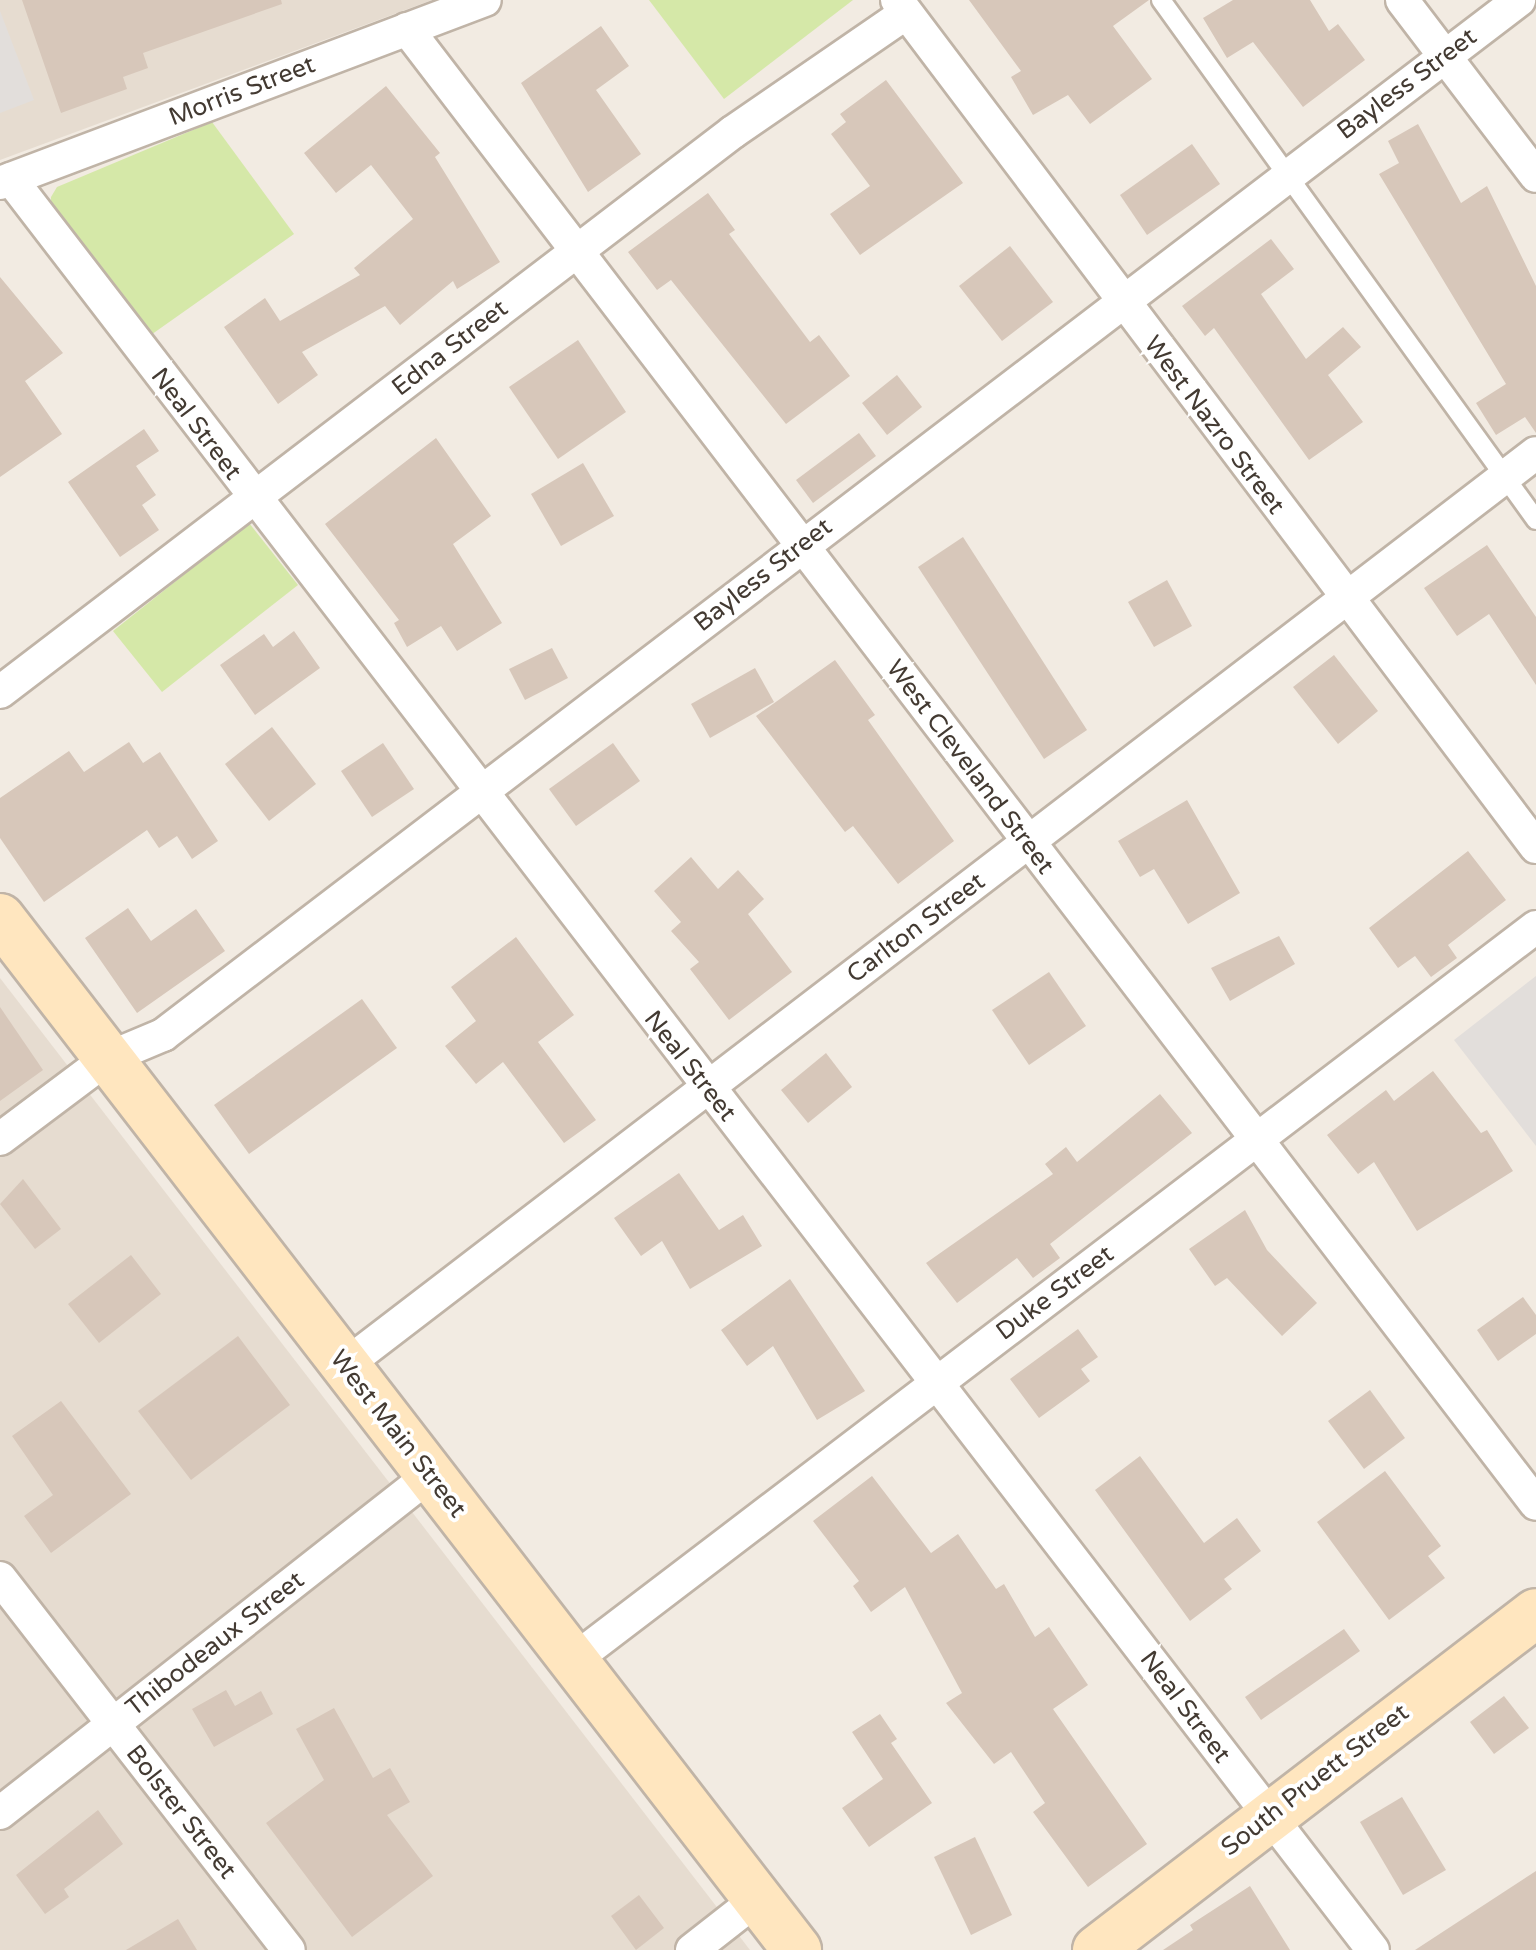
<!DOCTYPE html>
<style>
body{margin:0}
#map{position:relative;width:1536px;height:1950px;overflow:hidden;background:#f2ebe2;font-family:"Varela Round",sans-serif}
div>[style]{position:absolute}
.residential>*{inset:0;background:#e6dcd0}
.green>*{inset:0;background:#d5e8a8}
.parking>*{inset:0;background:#e2dedb}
.building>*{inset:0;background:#d7c7ba}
.roads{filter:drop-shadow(2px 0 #c0b4a7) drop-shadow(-2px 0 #c0b4a7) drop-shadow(0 2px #c0b4a7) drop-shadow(0 -2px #c0b4a7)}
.lane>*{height:18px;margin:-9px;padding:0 9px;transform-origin:9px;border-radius:9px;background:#fff}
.street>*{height:32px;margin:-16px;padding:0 16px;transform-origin:16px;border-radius:16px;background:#fff}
.secondary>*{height:48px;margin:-24px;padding:0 24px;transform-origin:24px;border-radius:24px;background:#ffe6bf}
span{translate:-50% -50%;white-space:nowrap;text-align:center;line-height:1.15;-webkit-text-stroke:8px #fff;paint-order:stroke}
.street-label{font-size:25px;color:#433a32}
</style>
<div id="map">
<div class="residential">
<i style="clip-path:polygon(0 0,432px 0,0 160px)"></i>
<i style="clip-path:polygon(0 978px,750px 1950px,0 1950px)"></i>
</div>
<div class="green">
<i style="clip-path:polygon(649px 0,853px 0,724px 99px)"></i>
<i style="clip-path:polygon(212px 122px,294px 234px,148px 337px,50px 210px,51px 197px,57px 187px)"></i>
<i style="clip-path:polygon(249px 523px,298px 585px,162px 692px,113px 631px)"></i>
</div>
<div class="parking">
<i style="clip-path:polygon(0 11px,34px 100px,0 113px)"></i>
<i style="clip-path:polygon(1536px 976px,1536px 1146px,1454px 1040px)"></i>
</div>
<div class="building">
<i style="clip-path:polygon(22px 0,281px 0,282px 4px,143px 53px,148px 68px,123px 77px,127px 89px,61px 113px)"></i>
<i style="clip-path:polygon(969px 0,1149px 0,1113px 26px,1152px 79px,1090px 124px,1068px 95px,1033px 115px,1011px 77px,1021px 71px)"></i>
<i style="clip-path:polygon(1233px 0,1310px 0,1329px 31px,1338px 24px,1365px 60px,1303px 107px,1253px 42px,1227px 58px,1203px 18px)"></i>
<i style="clip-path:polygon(601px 26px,629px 66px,596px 90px,641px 154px,588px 192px,521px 83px)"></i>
<i style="clip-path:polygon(886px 80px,963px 183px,860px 255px,830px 214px,870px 186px,831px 134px,846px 122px,840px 114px)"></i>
<i style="clip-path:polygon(386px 86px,440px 153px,435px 157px,500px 262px,457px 289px,453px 281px,400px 325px,385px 306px,302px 352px,318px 375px,278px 404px,224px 327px,265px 298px,280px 321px,360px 275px,354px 268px,413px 219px,371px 165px,336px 193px,304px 153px)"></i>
<i style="clip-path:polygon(1418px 124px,1461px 203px,1487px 186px,1536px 286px,1536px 433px,1525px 417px,1496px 435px,1476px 403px,1506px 384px,1379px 174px,1399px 163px,1388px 141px)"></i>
<i style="clip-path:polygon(1192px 144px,1220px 184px,1147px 235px,1120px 195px)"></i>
<i style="clip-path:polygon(708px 193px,735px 230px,729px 234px,810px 342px,819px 335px,850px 376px,786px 424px,671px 280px,657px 290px,628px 252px)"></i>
<i style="clip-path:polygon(1271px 239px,1294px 269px,1261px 294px,1306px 359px,1343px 327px,1361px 347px,1328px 375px,1363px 422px,1309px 460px,1214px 328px,1205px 336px,1182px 306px)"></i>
<i style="clip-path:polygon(1010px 246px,1053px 302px,1002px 341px,959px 286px)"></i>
<i style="clip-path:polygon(0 277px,63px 353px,25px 381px,62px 434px,0 477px)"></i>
<i style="clip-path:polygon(578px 340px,626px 412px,558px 459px,509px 387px)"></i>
<i style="clip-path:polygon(897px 375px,922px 407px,887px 435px,862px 403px)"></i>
<i style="clip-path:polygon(144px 429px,159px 451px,136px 466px,156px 495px,142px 505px,159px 530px,120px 557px,68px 482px)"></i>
<i style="clip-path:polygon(859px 433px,876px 456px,813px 503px,796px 480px)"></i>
<i style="clip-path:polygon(436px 438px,491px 516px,453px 544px,502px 623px,457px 651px,441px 626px,407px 647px,394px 623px,399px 620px,325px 524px)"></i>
<i style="clip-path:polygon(583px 463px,614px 516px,561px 546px,531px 494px)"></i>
<i style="clip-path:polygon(963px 537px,1087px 730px,1044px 759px,918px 567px)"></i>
<i style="clip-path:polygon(1487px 545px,1536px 617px,1536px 685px,1489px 614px,1457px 636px,1424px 588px)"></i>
<i style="clip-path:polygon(1167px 580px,1192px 626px,1154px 647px,1128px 602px)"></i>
<i style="clip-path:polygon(294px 631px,320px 668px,255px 715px,220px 665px,264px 634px,273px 647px)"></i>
<i style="clip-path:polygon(552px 648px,568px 678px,525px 700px,509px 669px)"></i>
<i style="clip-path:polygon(1334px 655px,1378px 711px,1338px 744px,1293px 687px)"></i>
<i style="clip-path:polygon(835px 660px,875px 715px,868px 720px,954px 841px,898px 884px,853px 826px,845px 832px,756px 716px)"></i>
<i style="clip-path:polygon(755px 668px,774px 702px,710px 738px,691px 704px)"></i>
<i style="clip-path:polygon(272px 727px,316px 784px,269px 821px,225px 764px)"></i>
<i style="clip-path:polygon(129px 742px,143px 763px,160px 752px,218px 841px,192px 859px,177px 836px,159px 848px,147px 830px,44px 902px,0 838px,0 798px,69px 751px,84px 772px)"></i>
<i style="clip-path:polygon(383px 743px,414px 789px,372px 817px,341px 771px)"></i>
<i style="clip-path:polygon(613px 743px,640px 781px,576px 826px,549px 789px)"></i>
<i style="clip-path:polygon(1187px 800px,1240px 893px,1188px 924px,1154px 869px,1140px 877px,1118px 841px)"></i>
<i style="clip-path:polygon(1468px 851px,1506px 900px,1448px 945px,1457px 958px,1431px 977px,1415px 956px,1398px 968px,1369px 928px)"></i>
<i style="clip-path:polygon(691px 857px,718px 889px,738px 870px,764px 899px,748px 914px,792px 972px,729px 1020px,690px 969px,699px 962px,671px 931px,681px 922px,654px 891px)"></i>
<i style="clip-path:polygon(128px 908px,151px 941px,196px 909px,225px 951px,137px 1013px,85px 938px)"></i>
<i style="clip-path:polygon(1279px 936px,1295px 964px,1230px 1001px,1211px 968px)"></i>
<i style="clip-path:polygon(516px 937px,574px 1015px,538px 1042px,596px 1120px,564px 1143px,503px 1062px,476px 1084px,445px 1046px,476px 1021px,451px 987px)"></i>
<i style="clip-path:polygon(1049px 972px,1086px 1026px,1029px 1065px,992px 1010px)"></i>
<i style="clip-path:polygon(362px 999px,397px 1048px,249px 1154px,214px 1105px)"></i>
<i style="clip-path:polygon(0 1007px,43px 1070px,0 1101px)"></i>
<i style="clip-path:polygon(826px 1053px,852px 1087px,808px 1123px,781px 1090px)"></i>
<i style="clip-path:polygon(1433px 1071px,1481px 1133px,1487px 1130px,1513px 1171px,1417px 1231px,1374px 1162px,1358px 1174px,1327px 1135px,1386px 1090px,1394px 1101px)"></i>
<i style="clip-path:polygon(1160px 1094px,1192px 1133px,1050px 1244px,1060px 1258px,1033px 1278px,1017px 1258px,957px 1303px,926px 1263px,1053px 1174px,1045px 1164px,1066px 1147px,1077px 1162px)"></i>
<i style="clip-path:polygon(679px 1173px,719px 1230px,743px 1215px,762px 1246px,690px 1289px,662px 1241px,641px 1256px,614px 1218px)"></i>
<i style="clip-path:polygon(23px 1179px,61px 1229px,35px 1249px,0 1204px)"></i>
<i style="clip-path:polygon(1245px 1210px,1267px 1250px,1317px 1303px,1282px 1336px,1227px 1278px,1215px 1286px,1189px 1249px)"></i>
<i style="clip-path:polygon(131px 1255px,161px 1294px,99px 1343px,68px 1304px)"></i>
<i style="clip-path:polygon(790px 1279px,865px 1391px,817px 1420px,773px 1346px,747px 1366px,721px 1330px)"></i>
<i style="clip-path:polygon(1523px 1297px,1536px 1315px,1536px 1334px,1498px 1361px,1477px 1330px)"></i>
<i style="clip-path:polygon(1078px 1329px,1098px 1357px,1081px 1369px,1090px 1381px,1039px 1418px,1010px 1379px)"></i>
<i style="clip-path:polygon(238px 1336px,290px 1405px,191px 1480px,138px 1411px)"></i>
<i style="clip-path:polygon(1370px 1390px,1405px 1438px,1364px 1469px,1328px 1421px)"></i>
<i style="clip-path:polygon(61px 1401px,131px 1494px,51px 1553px,24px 1516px,53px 1495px,12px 1436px)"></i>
<i style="clip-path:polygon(1140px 1456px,1204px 1543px,1237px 1518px,1261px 1551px,1224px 1579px,1232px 1589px,1190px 1621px,1095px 1490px)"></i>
<i style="clip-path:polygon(1385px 1471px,1441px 1546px,1428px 1556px,1445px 1578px,1389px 1620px,1317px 1522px)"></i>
<i style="clip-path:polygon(872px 1476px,931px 1553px,958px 1534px,996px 1589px,1004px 1584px,1035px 1637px,1049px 1627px,1088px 1685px,1053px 1709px,1147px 1844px,1088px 1887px,1033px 1812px,1045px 1803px,1011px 1752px,994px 1764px,946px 1703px,962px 1693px,905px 1587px,871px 1612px,853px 1586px,859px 1581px,813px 1521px)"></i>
<i style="clip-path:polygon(1344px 1629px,1360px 1651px,1261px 1720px,1245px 1697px)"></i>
<i style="clip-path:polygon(226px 1690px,235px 1706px,261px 1691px,273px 1714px,214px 1747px,192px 1709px)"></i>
<i style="clip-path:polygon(1504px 1696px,1529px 1728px,1494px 1754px,1470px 1722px)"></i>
<i style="clip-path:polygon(334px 1708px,373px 1778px,390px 1768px,410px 1802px,387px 1815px,433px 1876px,352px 1937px,266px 1823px,324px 1780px,296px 1729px)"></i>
<i style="clip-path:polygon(880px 1714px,897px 1739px,891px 1743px,932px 1803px,869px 1847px,842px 1808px,883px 1779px,852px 1732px)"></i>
<i style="clip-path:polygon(1402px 1797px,1446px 1870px,1403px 1895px,1360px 1822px)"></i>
<i style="clip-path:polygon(98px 1810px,123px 1844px,64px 1889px,69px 1897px,45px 1914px,16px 1875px)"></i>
<i style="clip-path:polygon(975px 1837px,1012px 1915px,971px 1935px,934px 1857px)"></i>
<i style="clip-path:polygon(1536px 1871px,1536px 1950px,1415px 1950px)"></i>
<i style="clip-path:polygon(1250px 1886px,1290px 1950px,1163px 1950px,1193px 1930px,1190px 1925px)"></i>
<i style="clip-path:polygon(639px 1895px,664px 1928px,636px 1950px,611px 1916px)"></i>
<i style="clip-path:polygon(178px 1919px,197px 1950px,126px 1950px)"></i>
</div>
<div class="roads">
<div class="lane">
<i style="left:1161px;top:0;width:641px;rotate:54.2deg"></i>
</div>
<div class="street">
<i style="left:897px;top:0;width:1061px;rotate:52.97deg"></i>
<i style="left:1402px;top:0;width:221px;rotate:52.7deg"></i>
<i style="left:407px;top:29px;width:1857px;rotate:52.57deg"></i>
<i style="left:11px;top:179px;width:2234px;rotate:52.44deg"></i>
<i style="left:0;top:183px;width:518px;rotate:-20.67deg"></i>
<i style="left:0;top:692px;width:922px;rotate:-37.38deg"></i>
<i style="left:733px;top:132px;width:210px;rotate:-34.5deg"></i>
<i style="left:0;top:1139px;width:135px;rotate:-36.9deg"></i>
<i style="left:108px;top:1058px;width:60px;rotate:-22.7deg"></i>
<i style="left:163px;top:1035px;width:1706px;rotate:-37.35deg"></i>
<i style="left:344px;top:1366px;width:1501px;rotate:-37.45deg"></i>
<i style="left:0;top:1578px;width:471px;rotate:52.2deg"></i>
<i style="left:575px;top:1659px;width:1208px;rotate:-37.3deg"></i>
<i style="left:0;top:1813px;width:547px;rotate:-38.17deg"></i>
<i style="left:692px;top:1950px;width:81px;rotate:-38deg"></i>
</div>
<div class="secondary">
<i style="left:0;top:918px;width:1304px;rotate:52.32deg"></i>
<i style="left:1097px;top:1950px;width:553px;rotate:-37.51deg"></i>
</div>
</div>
<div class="street-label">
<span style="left:1407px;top:84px;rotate:-37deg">Bayless Street</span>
<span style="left:242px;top:91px;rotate:-21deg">Morris Street</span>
<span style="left:450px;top:348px;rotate:-38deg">Edna Street</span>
<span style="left:196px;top:424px;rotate:53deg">Neal Street</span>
<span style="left:1214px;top:425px;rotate:53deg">West Nazro Street</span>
<span style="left:763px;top:575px;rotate:-38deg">Bayless Street</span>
<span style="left:970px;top:767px;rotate:53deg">West Cleveland Street</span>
<span style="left:916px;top:928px;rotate:-37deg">Carlton Street</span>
<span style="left:690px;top:1066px;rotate:52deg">Neal Street</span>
<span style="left:1055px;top:1293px;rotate:-37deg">Duke Street</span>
<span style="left:398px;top:1434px;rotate:52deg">West Main Street</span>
<span style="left:215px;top:1644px;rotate:-38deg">Thibodeaux Street</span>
<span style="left:1185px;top:1707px;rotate:53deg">Neal Street</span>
<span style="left:1315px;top:1780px;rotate:-38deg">South Pruett Street</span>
<span style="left:181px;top:1812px;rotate:52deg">Bolster Street</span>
</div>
</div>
